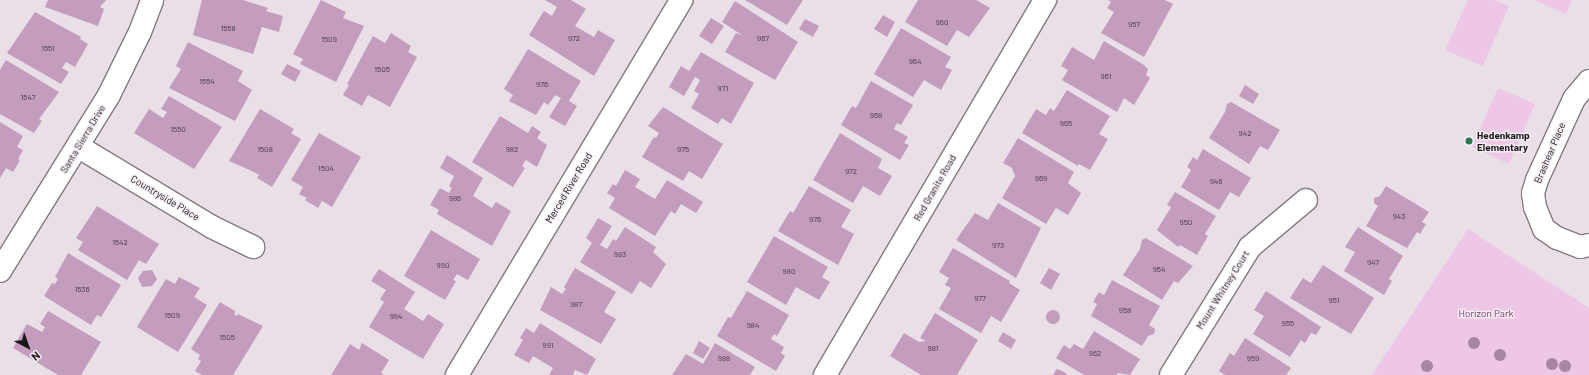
<!DOCTYPE html>
<style>
body{margin:0}
#map{position:relative;width:1589px;height:375px;overflow:hidden;background:#e8e0e6;font-family:Barlow,sans-serif}
div>[style]{position:absolute}
.green>*{inset:0;background:#eec7e6}
.building>*{inset:0;background:#c49cbd}
.round{border-radius:50%}
.roads{filter:drop-shadow(1px 0 #827a80) drop-shadow(-1px 0 #827a80) drop-shadow(0 1px #827a80) drop-shadow(0 -1px #827a80)}
.street>*{height:22px;margin:-11px;padding:0 11px;transform-origin:11px;border-radius:11px;background:#fff}
.trees>*{width:12px;height:12px;margin:-6px;border-radius:50%;background:#a686a1}
.dots>*{width:11px;height:11px;translate:-50% -50%;box-sizing:border-box;border:2px solid #f6edf4;border-radius:50%}
span{translate:-50% -50%;white-space:nowrap;text-align:center;line-height:1.15;-webkit-text-stroke:3px #f6edf4;paint-order:stroke}
.number-label{font-size:8px;color:#443842}
.number-label span{-webkit-text-stroke-width:0}
.poi-label{font-size:10px;color:#1a1719;font-weight:700}
.left{translate:0 -50%;text-align:left}
.street-label{font-size:10px;color:#1a1719}
.park-label{font-size:10px;color:#703c68}
.north{position:absolute;left:8px;top:327px;width:40px;height:40px;-webkit-text-stroke:3px #f6edf4;paint-order:stroke;rotate:139deg;font-size:11px;font-weight:700;line-height:16px;text-align:center;color:#1a1719}
.north::after{content:'';display:block;margin:auto;width:14px;height:18px;background:#1a1719;clip-path:polygon(50% 0,100% 100%,50% 72%,0 100%)}
</style>
<div id="map">
<div class="green">
<i style="clip-path:polygon(1468px 0,1494px 0,1509px 6px,1483px 66px,1445px 50px)"></i>
<i style="clip-path:polygon(1534px 0,1572px 0,1566px 14px)"></i>
<i style="clip-path:polygon(1498px 88px,1535px 104px,1509px 164px,1472px 147px)"></i>
<i style="clip-path:polygon(1468px 229px,1589px 308px,1589px 375px,1372px 375px)"></i>
</div>
<div class="building">
<i style="clip-path:polygon(48px 0,106px 0,100px 7px,104px 9px,98px 26px,45px 7px)"></i>
<i style="clip-path:polygon(202px 0,243px 0,268px 8px,266px 11px,283px 16px,279px 32px,262px 27px,253px 54px,193px 35px)"></i>
<i style="clip-path:polygon(321px 0,346px 12px,343px 18px,364px 26px,336px 82px,300px 64px,303px 59px,293px 54px)"></i>
<i style="clip-path:polygon(545px 0,571px 0,586px 9px,575px 26px,594px 37px,598px 30px,615px 40px,594px 76px,529px 35px,544px 11px,552px 16px,557px 7px)"></i>
<i style="clip-path:polygon(745px 0,803px 0,787px 25px)"></i>
<i style="clip-path:polygon(918px 0,976px 0,990px 8px,969px 37px,957px 30px,947px 46px,905px 22px)"></i>
<i style="clip-path:polygon(1108px 0,1165px 0,1173px 4px,1144px 57px,1101px 33px,1114px 12px,1107px 8px,1111px 2px)"></i>
<i style="clip-path:polygon(735px 1px,798px 42px,775px 80px,725px 52px,736px 33px,742px 35px,722px 22px)"></i>
<i style="clip-path:polygon(35px 12px,81px 37px,80px 39px,88px 44px,75px 67px,66px 62px,62px 68px,69px 72px,61px 84px,7px 53px)"></i>
<i style="clip-path:polygon(883px 15px,895px 22px,887px 37px,874px 29px)"></i>
<i style="clip-path:polygon(711px 18px,724px 26px,712px 44px,699px 36px)"></i>
<i style="clip-path:polygon(805px 19px,819px 26px,813px 37px,799px 29px)"></i>
<i style="clip-path:polygon(901px 28px,951px 57px,945px 67px,952px 70px,941px 90px,924px 80px,913px 97px,874px 74px)"></i>
<i style="clip-path:polygon(391px 33px,411px 46px,408px 52px,417px 57px,390px 107px,368px 95px,362px 106px,343px 95px,349px 85px,347px 84px,373px 36px,385px 43px)"></i>
<i style="clip-path:polygon(1104px 41px,1144px 65px,1148px 69px,1146px 75px,1150px 78px,1134px 105px,1124px 98px,1117px 112px,1062px 80px,1068px 70px,1061px 66px,1072px 47px,1094px 60px)"></i>
<i style="clip-path:polygon(188px 42px,243px 71px,238px 81px,252px 90px,235px 121px,169px 88px,181px 69px,176px 66px)"></i>
<i style="clip-path:polygon(528px 49px,581px 81px,569px 101px,577px 106px,565px 126px,549px 117px,561px 98px,555px 95px,548px 105px,544px 102px,536px 115px,509px 101px,513px 95px,504px 89px)"></i>
<i style="clip-path:polygon(701px 52px,754px 83px,731px 124px,722px 118px,718px 124px,691px 108px,699px 94px,694px 91px,700px 80px,695px 77px,684px 96px,669px 87px,681px 66px,689px 71px)"></i>
<i style="clip-path:polygon(6px 60px,59px 92px,39px 119px,42px 121px,34px 133px,0 114px,0 70px)"></i>
<i style="clip-path:polygon(287px 64px,301px 71px,295px 82px,281px 74px)"></i>
<i style="clip-path:polygon(871px 81px,913px 105px,901px 125px,897px 123px,894px 129px,908px 137px,904px 143px,909px 145px,900px 160px,841px 125px,852px 106px,856px 108px)"></i>
<i style="clip-path:polygon(1245px 85px,1259px 94px,1253px 104px,1239px 96px)"></i>
<i style="clip-path:polygon(1067px 90px,1110px 116px,1099px 134px,1108px 139px,1090px 170px,1079px 164px,1078px 166px,1022px 133px,1036px 109px,1046px 115px,1050px 108px,1054px 111px)"></i>
<i style="clip-path:polygon(169px 96px,222px 127px,194px 169px,134px 133px,149px 109px,163px 118px,167px 112px,161px 109px)"></i>
<i style="clip-path:polygon(1231px 102px,1280px 130px,1268px 150px,1260px 146px,1249px 164px,1209px 138px,1225px 112px,1227px 104px)"></i>
<i style="clip-path:polygon(663px 107px,723px 144px,702px 179px,689px 171px,683px 181px,642px 157px,654px 137px,656px 138px,659px 133px,648px 126px)"></i>
<i style="clip-path:polygon(260px 109px,294px 129px,291px 133px,301px 139px,272px 187px,257px 178px,259px 175px,254px 172px,229px 161px)"></i>
<i style="clip-path:polygon(500px 116px,528px 133px,532px 126px,541px 132px,537px 138px,547px 145px,537px 167px,526px 160px,522px 166px,525px 168px,513px 187px,472px 162px)"></i>
<i style="clip-path:polygon(0 122px,23px 136px,17px 147px,23px 150px,18px 159px,20px 160px,13px 172px,6px 168px,0 178px)"></i>
<i style="clip-path:polygon(319px 133px,361px 157px,332px 207px,322px 201px,318px 208px,305px 200px,307px 198px,299px 194px,303px 187px,291px 180px)"></i>
<i style="clip-path:polygon(840px 133px,882px 159px,878px 168px,892px 176px,880px 196px,863px 186px,853px 203px,813px 180px)"></i>
<i style="clip-path:polygon(1018px 138px,1074px 172px,1068px 183px,1081px 193px,1068px 215px,1056px 208px,1046px 224px,1002px 198px,1015px 176px,1012px 168px,1003px 163px)"></i>
<i style="clip-path:polygon(1203px 149px,1251px 178px,1239px 197px,1230px 192px,1219px 210px,1181px 187px,1191px 170px,1187px 167px,1193px 157px,1197px 160px)"></i>
<i style="clip-path:polygon(447px 155px,483px 178px,473px 196px,492px 208px,496px 202px,511px 211px,492px 246px,437px 214px,439px 210px,430px 205px,440px 188px,449px 193px,452px 188px,449px 186px,454px 176px,440px 168px)"></i>
<i style="clip-path:polygon(625px 170px,640px 179px,635px 187px,655px 199px,667px 180px,703px 202px,696px 213px,681px 204px,675px 214px,671px 211px,655px 236px,609px 208px,615px 198px,607px 193px,613px 184px,616px 186px)"></i>
<i style="clip-path:polygon(809px 186px,851px 210px,841px 227px,854px 234px,838px 265px,778px 231px,790px 211px,793px 213px)"></i>
<i style="clip-path:polygon(1386px 186px,1429px 212px,1422px 222px,1426px 224px,1420px 234px,1417px 232px,1407px 248px,1366px 226px,1378px 206px,1374px 203px,1374px 198px,1380px 196px)"></i>
<i style="clip-path:polygon(1175px 192px,1216px 216px,1205px 234px,1208px 236px,1197px 255px,1180px 245px,1178px 247px,1157px 230px,1171px 207px,1167px 205px)"></i>
<i style="clip-path:polygon(998px 203px,1041px 228px,1016px 278px,956px 240px,975px 213px,988px 220px)"></i>
<i style="clip-path:polygon(97px 206px,159px 244px,146px 264px,139px 260px,127px 280px,78px 250px,83px 242px,76px 238px)"></i>
<i style="clip-path:polygon(598px 218px,612px 226px,600px 245px,607px 249px,613px 239px,616px 241px,625px 227px,656px 247px,653px 252px,666px 264px,651px 288px,640px 281px,632px 294px,580px 262px,592px 243px,586px 238px)"></i>
<i style="clip-path:polygon(1358px 227px,1403px 256px,1389px 279px,1392px 281px,1384px 295px,1344px 271px,1355px 252px,1345px 247px)"></i>
<i style="clip-path:polygon(431px 230px,480px 259px,468px 280px,457px 274px,453px 280px,456px 281px,445px 300px,404px 276px)"></i>
<i style="clip-path:polygon(774px 236px,828px 267px,822px 277px,830px 282px,819px 300px,796px 287px,786px 305px,747px 282px)"></i>
<i style="clip-path:polygon(1146px 238px,1193px 266px,1178px 283px,1174px 281px,1162px 300px,1123px 275px,1140px 249px,1142px 240px)"></i>
<i style="clip-path:polygon(953px 248px,1010px 281px,1009px 283px,1020px 290px,1001px 322px,991px 316px,981px 333px,939px 309px,951px 288px,945px 285px,949px 278px,939px 272px)"></i>
<i style="clip-path:polygon(68px 253px,121px 285px,101px 317px,97px 315px,91px 325px,44px 296px,52px 283px,55px 284px,58px 279px,55px 277px)"></i>
<i style="clip-path:polygon(1323px 265px,1374px 298px,1351px 334px,1290px 298px,1303px 278px,1311px 283px)"></i>
<i style="clip-path:polygon(575px 268px,616px 292px,604px 312px,616px 319px,601px 344px,540px 310px,551px 287px,562px 294px,566px 289px,564px 287px)"></i>
<i style="clip-path:polygon(1049px 268px,1060px 274px,1051px 290px,1040px 283px)"></i>
<i style="clip-path:polygon(379px 269px,415px 292px,404px 309px,423px 321px,428px 314px,444px 324px,423px 359px,369px 327px,384px 302px,380px 299px,386px 290px,371px 281px)"></i>
<i style="clip-path:polygon(152px 270px,157px 279px,152px 286px,142px 287px,138px 278px,143px 271px)"></i>
<i style="clip-path:polygon(179px 277px,200px 288px,194px 297px,207px 305px,178px 352px,137px 327px,166px 279px,175px 284px)"></i>
<i style="clip-path:polygon(1112px 280px,1160px 306px,1149px 325px,1155px 329px,1154px 334px,1148px 336px,1142px 346px,1091px 316px,1097px 304px,1093px 302px,1099px 292px,1104px 295px)"></i>
<i style="clip-path:polygon(747px 291px,789px 315px,777px 336px,774px 334px,771px 339px,784px 347px,781px 353px,785px 356px,776px 371px,717px 336px,728px 317px,731px 318px)"></i>
<i style="clip-path:polygon(1266px 291px,1321px 327px,1316px 335px,1311px 333px,1305px 343px,1301px 340px,1290px 357px,1253px 334px,1264px 316px,1254px 310px)"></i>
<i style="clip-path:polygon(220px 302px,235px 311px,234px 314px,237px 316px,238px 314px,263px 326px,233px 375px,202px 375px,195px 371px,201px 361px,198px 359px,200px 355px,191px 349px)"></i>
<i class="round" style="left:1046px;top:310px;width:14px;height:14px"></i>
<i style="clip-path:polygon(48px 311px,101px 342px,81px 375px,58px 375px,13px 348px,27px 324px,42px 332px,45px 327px,40px 324px)"></i>
<i style="clip-path:polygon(935px 313px,978px 340px,957px 375px,921px 375px,890px 356px,904px 333px,919px 342px,926px 341px,920px 338px)"></i>
<i style="clip-path:polygon(540px 323px,596px 359px,587px 375px,575px 370px,573px 375px,549px 375px,553px 368px,533px 356px,529px 363px,514px 355px,523px 340px,520px 338px,526px 328px,534px 333px)"></i>
<i style="clip-path:polygon(1094px 331px,1140px 359px,1130px 375px,1118px 373px,1117px 375px,1084px 375px,1056px 358px,1064px 345px,1070px 349px,1074px 344px,1083px 349px)"></i>
<i style="clip-path:polygon(1003px 332px,1016px 340px,1011px 349px,998px 341px)"></i>
<i style="clip-path:polygon(1245px 338px,1291px 368px,1286px 375px,1225px 375px,1219px 371px,1230px 353px,1234px 356px)"></i>
<i style="clip-path:polygon(699px 341px,710px 348px,703px 359px,693px 353px)"></i>
<i style="clip-path:polygon(362px 343px,389px 360px,381px 373px,384px 375px,331px 375px,350px 344px,359px 350px)"></i>
<i style="clip-path:polygon(715px 343px,755px 367px,750px 375px,672px 375px,686px 354px,703px 364px)"></i>
<i style="clip-path:polygon(1057px 369px,1064px 372px,1068px 375px,1053px 375px)"></i>
</div>
<div class="roads">
<div class="street">
<i style="left:1589px;top:81px;width:23px;rotate:130deg"></i>
<i style="left:1574px;top:99px;width:89px;rotate:114.6deg"></i>
<i style="left:1537px;top:180px;width:14px;rotate:107deg"></i>
<i style="left:1533px;top:193px;width:14px;rotate:82deg"></i>
<i style="left:1535px;top:207px;width:24px;rotate:68deg"></i>
<i style="left:1544px;top:229px;width:16px;rotate:35deg"></i>
<i style="left:1557px;top:238px;width:25px;rotate:21deg"></i>
<i style="left:1580px;top:247px;width:9px;rotate:-13deg"></i>
<i style="left:79px;top:147px;width:155px;rotate:31deg"></i>
<i style="left:212px;top:227px;width:46px;rotate:26deg"></i>
<i style="left:0;top:271px;width:207px;rotate:-58.2deg"></i>
<i style="left:109px;top:95px;width:70px;rotate:-63.8deg"></i>
<i style="left:140px;top:32px;width:34px;rotate:-69deg"></i>
<i style="left:457px;top:375px;width:437px;rotate:-59.1deg"></i>
<i style="left:825px;top:375px;width:435px;rotate:-59.6deg"></i>
<i style="left:1171px;top:375px;width:150px;rotate:-58.3deg"></i>
<i style="left:1250px;top:247px;width:73px;rotate:-40deg"></i>
</div>
</div>
<div class="trees">
<i style="left:1474px;top:343px"></i>
<i style="left:1500px;top:355px"></i>
<i style="left:1552px;top:364px"></i>
<i style="left:1427px;top:366px"></i>
<i style="left:1565px;top:366px"></i>
</div>
<div class="dots">
<i style="left:1469px;top:141px;background:#287a4c"></i>
</div>
<div class="number-label">
<span style="left:942px;top:23px">960</span>
<span style="left:1134px;top:25px">957</span>
<span style="left:228px;top:29px">1558</span>
<span style="left:574px;top:39px">972</span>
<span style="left:763px;top:39px">967</span>
<span style="left:329px;top:40px">1509</span>
<span style="left:48px;top:49px">1551</span>
<span style="left:915px;top:62px">964</span>
<span style="left:382px;top:70px">1505</span>
<span style="left:1106px;top:77px">961</span>
<span style="left:207px;top:82px">1554</span>
<span style="left:542px;top:85px">976</span>
<span style="left:723px;top:89px">971</span>
<span style="left:28px;top:98px">1547</span>
<span style="left:876px;top:116px">968</span>
<span style="left:1066px;top:124px">965</span>
<span style="left:178px;top:130px">1550</span>
<span style="left:1245px;top:134px">942</span>
<span style="left:265px;top:150px">1508</span>
<span style="left:512px;top:150px">982</span>
<span style="left:683px;top:150px">975</span>
<span style="left:326px;top:169px">1504</span>
<span style="left:851px;top:172px">972</span>
<span style="left:1041px;top:179px">969</span>
<span style="left:1216px;top:182px">946</span>
<span style="left:455px;top:199px">986</span>
<span style="left:1399px;top:217px">943</span>
<span style="left:815px;top:220px">976</span>
<span style="left:1186px;top:223px">950</span>
<span style="left:120px;top:243px">1542</span>
<span style="left:998px;top:246px">973</span>
<span style="left:620px;top:255px">983</span>
<span style="left:1373px;top:263px">947</span>
<span style="left:443px;top:266px">990</span>
<span style="left:1159px;top:270px">954</span>
<span style="left:789px;top:272px">980</span>
<span style="left:82px;top:290px">1536</span>
<span style="left:980px;top:299px">977</span>
<span style="left:1334px;top:301px">951</span>
<span style="left:576px;top:305px">987</span>
<span style="left:1125px;top:311px">958</span>
<span style="left:172px;top:316px">1509</span>
<span style="left:396px;top:317px">994</span>
<span style="left:1288px;top:324px">955</span>
<span style="left:753px;top:326px">984</span>
<span style="left:227px;top:338px">1505</span>
<span style="left:548px;top:346px">991</span>
<span style="left:933px;top:349px">981</span>
<span style="left:1095px;top:354px">962</span>
<span style="left:724px;top:359px">988</span>
<span style="left:1253px;top:359px">959</span>
</div>
<div class="poi-label">
<span class="left" style="left:1477px;top:141px">Hedenkamp<br>Elementary</span>
</div>
<div class="street-label">
<span style="left:83px;top:139px;rotate:-59deg">Santa Sierra Drive</span>
<span style="left:1550px;top:153px;rotate:-67deg">Brashear Place</span>
<span style="left:569px;top:188px;rotate:-59deg">Merced River Road</span>
<span style="left:935px;top:188px;rotate:-60deg">Red Granite Road</span>
<span style="left:165px;top:198px;rotate:31deg">Countryside Place</span>
<span style="left:1223px;top:290px;rotate:-58deg">Mount Whitney Court</span>
</div>
<div class="park-label">
<span style="left:1486px;top:314px">Horizon Park</span>
</div>
<div class="north">N</div>
</div>
